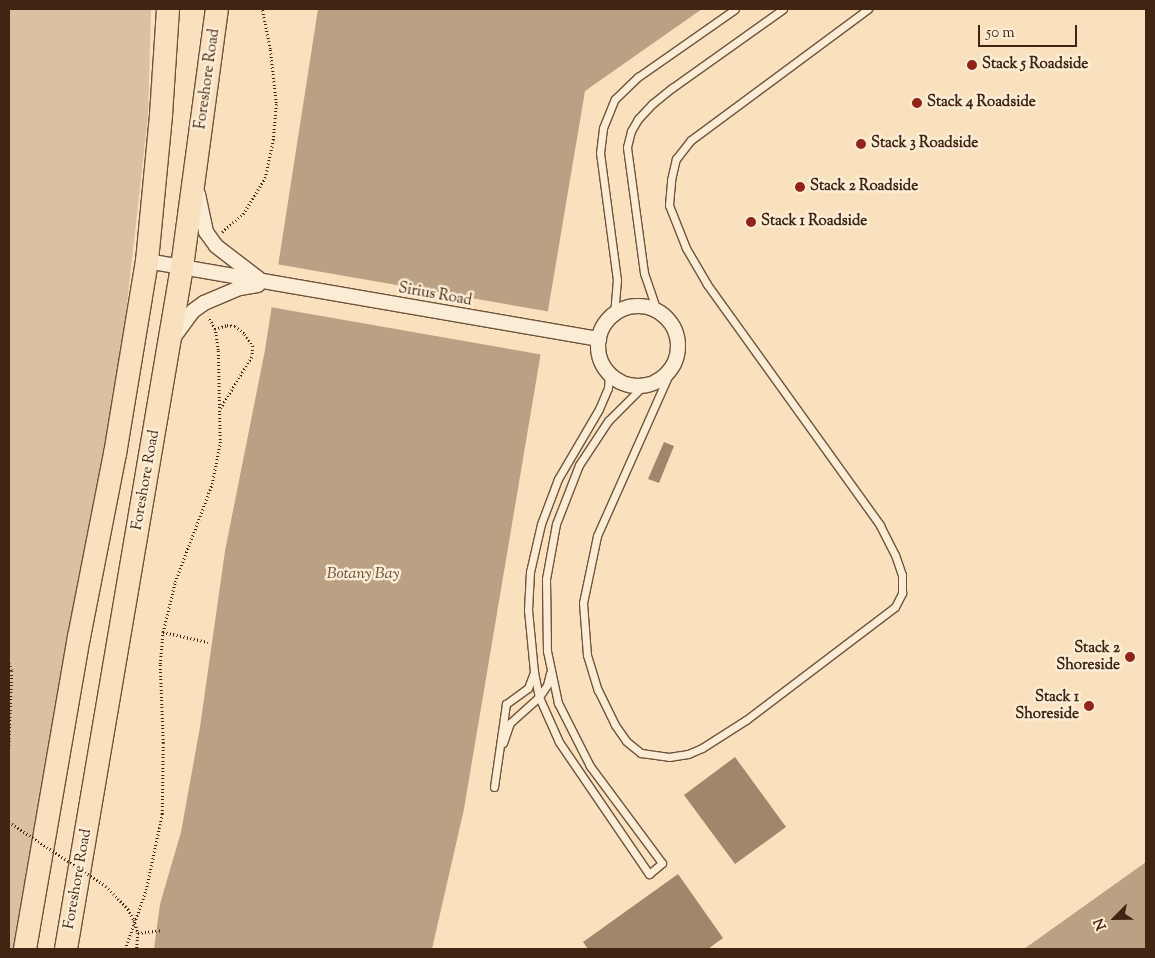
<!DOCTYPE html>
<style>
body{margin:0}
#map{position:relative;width:1155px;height:958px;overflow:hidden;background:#f9e1be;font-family:"Sorts Mill Goudy",serif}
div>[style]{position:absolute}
.green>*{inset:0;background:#dac1a1}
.water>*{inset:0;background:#baa184}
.pier>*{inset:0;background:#f9e1be}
.building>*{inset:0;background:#a1866b}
.path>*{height:2.5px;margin-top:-1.25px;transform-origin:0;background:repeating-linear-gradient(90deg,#412412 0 1px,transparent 0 3.5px)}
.roads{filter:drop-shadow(1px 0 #6f533d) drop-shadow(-1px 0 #6f533d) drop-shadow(0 1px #6f533d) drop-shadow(0 -1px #6f533d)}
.service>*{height:7px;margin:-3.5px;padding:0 3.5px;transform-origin:3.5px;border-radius:3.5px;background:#fbecd5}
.minor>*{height:14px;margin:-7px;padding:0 7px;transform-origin:7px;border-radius:7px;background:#fbecd5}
.minor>.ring{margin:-7px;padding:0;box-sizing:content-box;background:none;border:14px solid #fbecd5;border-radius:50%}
.primary>*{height:22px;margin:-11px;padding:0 11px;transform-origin:11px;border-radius:11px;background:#f9e1be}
.path-bridge>*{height:2.5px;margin-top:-1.25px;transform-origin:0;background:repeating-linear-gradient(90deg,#412412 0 1px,transparent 0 3.5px)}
.dots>*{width:14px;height:14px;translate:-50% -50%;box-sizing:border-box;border:2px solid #fbecd5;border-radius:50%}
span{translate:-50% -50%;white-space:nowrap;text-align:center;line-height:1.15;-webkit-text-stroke:5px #fbecd5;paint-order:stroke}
.poi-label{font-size:15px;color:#412412;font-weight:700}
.left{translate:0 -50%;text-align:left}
.right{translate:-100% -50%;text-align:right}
.street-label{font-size:15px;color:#412412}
.water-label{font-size:16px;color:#654a34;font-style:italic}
.frame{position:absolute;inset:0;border:10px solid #412412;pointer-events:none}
.north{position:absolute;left:1090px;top:893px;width:50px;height:50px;-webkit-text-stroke:4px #fbecd5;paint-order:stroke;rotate:247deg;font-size:14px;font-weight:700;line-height:20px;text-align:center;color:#412412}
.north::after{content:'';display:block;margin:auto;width:18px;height:22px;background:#412412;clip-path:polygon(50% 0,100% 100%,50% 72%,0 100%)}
.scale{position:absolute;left:978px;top:25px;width:99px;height:22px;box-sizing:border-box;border:2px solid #412412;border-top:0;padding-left:6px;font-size:15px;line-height:18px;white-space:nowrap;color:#412412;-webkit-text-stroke:4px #fbecd5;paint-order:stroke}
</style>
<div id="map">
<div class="green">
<i style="clip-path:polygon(9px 9px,151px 9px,148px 115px,121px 358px,15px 949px,9px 949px)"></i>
</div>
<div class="water">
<i style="clip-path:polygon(318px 9px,702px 9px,585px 91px,464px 809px,432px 949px,154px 949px,160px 904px,181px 832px,200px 727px,225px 551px,265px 350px)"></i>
<i style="clip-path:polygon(1146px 862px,1146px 949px,1024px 949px)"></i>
</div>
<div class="pier">
<i style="clip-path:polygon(276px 264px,551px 312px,544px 355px,270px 307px)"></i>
</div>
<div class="building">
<i style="clip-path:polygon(664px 442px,674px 446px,659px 483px,648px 479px)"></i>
<i style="clip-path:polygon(735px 757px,786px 827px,735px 864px,684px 795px)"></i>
<i style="clip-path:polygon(678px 874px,723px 938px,708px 949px,588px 949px,583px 942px)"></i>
</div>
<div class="path">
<i style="left:222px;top:232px;width:28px;rotate:-41deg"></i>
<i style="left:243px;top:214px;width:42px;rotate:-58.6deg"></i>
<i style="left:265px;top:178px;width:39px;rotate:-78deg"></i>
<i style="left:273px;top:140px;width:37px;rotate:-85deg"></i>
<i style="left:276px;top:103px;width:54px;rotate:-96.3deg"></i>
<i style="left:270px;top:49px;width:41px;rotate:-101.3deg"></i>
<i style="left:215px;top:329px;width:13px;rotate:-18deg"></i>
<i style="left:227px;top:325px;width:8px;rotate:7deg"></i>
<i style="left:235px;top:326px;width:13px;rotate:39deg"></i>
<i style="left:245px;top:334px;width:14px;rotate:56deg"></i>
<i style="left:253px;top:346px;width:11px;rotate:95deg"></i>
<i style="left:252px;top:357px;width:60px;rotate:121.3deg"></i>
<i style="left:163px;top:632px;width:46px;rotate:12.5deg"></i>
<i style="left:9px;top:663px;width:9px;rotate:69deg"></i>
<i style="left:12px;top:671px;width:77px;rotate:92.2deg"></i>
<i style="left:138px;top:933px;width:23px;rotate:-7deg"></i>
<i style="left:125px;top:949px;width:63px;rotate:-70.4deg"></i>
<i style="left:146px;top:890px;width:78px;rotate:-78.1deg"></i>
<i style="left:162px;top:814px;width:71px;rotate:-89.2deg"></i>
<i style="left:163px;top:743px;width:79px;rotate:-92.2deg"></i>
<i style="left:160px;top:664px;width:32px;rotate:-85deg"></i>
<i style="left:163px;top:632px;width:51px;rotate:-76.5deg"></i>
<i style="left:175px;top:582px;width:105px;rotate:-69.3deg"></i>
<i style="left:212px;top:484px;width:42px;rotate:-79deg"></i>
<i style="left:220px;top:443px;width:93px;rotate:-91.2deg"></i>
<i style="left:218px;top:350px;width:21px;rotate:-98deg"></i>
<i style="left:215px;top:329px;width:14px;rotate:-120deg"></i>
</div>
<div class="roads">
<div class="service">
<i style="left:657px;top:311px;width:40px;rotate:-108.9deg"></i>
<i style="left:644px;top:273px;width:127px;rotate:-97.7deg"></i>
<i style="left:627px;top:147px;width:16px;rotate:-76deg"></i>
<i style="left:631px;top:131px;width:14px;rotate:-60deg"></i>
<i style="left:638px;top:119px;width:21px;rotate:-47deg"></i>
<i style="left:652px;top:104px;width:26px;rotate:-39deg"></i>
<i style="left:672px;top:88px;width:136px;rotate:-35.4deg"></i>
<i style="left:614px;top:314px;width:34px;rotate:-85deg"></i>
<i style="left:617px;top:280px;width:128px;rotate:-97.6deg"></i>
<i style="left:600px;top:153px;width:25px;rotate:-83deg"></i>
<i style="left:603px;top:128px;width:31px;rotate:-68deg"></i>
<i style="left:615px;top:99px;width:32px;rotate:-44deg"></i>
<i style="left:638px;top:77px;width:118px;rotate:-35deg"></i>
<i style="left:673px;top:365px;width:187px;rotate:114deg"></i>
<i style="left:597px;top:536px;width:68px;rotate:101.8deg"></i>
<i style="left:583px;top:603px;width:52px;rotate:85.6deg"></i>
<i style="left:587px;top:655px;width:37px;rotate:73deg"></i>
<i style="left:598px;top:690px;width:39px;rotate:64deg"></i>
<i style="left:615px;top:725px;width:19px;rotate:55deg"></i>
<i style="left:626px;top:741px;width:19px;rotate:39deg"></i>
<i style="left:641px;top:753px;width:28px;rotate:8deg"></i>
<i style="left:669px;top:757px;width:19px;rotate:-9deg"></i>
<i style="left:688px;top:754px;width:15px;rotate:-23deg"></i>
<i style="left:702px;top:748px;width:52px;rotate:-32.5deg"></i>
<i style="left:746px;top:720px;width:187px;rotate:-37.2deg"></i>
<i style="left:895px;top:607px;width:16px;rotate:-63deg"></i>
<i style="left:902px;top:593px;width:18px;rotate:-90deg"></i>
<i style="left:902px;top:575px;width:21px;rotate:-109deg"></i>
<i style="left:895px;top:555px;width:34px;rotate:-117deg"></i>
<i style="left:880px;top:525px;width:297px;rotate:-125.7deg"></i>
<i style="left:707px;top:284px;width:42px;rotate:-120.3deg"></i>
<i style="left:686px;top:248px;width:46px;rotate:-111.6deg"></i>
<i style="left:669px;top:205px;width:25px;rotate:-85deg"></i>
<i style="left:671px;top:180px;width:22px;rotate:-77deg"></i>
<i style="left:676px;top:159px;width:24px;rotate:-52deg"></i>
<i style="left:691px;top:140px;width:220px;rotate:-36.5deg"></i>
<i style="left:534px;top:672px;width:25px;rotate:79deg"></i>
<i style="left:539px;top:697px;width:49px;rotate:66deg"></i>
<i style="left:559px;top:742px;width:160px;rotate:55.7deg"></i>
<i style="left:649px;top:874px;width:17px;rotate:-40deg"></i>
<i style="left:662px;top:863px;width:121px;rotate:-126.6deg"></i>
<i style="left:590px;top:766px;width:71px;rotate:-116.9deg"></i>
<i style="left:558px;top:703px;width:53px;rotate:-101.9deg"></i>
<i style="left:547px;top:651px;width:72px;rotate:-90.8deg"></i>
<i style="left:546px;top:579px;width:56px;rotate:-79.7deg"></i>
<i style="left:556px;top:524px;width:63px;rotate:-68.7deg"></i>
<i style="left:579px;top:465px;width:53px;rotate:-56.6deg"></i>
<i style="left:608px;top:421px;width:49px;rotate:-45deg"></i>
<i style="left:503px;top:743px;width:21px;rotate:-71deg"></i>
<i style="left:510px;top:723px;width:39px;rotate:-42deg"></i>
<i style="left:539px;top:697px;width:14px;rotate:-56deg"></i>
<i style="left:547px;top:685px;width:12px;rotate:-76deg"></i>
<i style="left:494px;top:787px;width:84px;rotate:-81.8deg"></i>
<i style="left:506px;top:704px;width:27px;rotate:-36deg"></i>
<i style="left:528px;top:688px;width:17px;rotate:-69deg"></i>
<i style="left:534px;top:672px;width:62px;rotate:-95.5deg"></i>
<i style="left:528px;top:610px;width:38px;rotate:-87deg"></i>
<i style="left:530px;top:572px;width:49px;rotate:-77.1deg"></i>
<i style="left:541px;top:524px;width:48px;rotate:-69.3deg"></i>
<i style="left:558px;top:479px;width:81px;rotate:-59.6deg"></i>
<i style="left:599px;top:409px;width:23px;rotate:-67deg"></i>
<i style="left:608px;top:388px;width:14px;rotate:-86deg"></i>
</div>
<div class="minor">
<i style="left:198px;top:194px;width:39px;rotate:78deg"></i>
<i style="left:206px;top:232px;width:17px;rotate:54deg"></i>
<i style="left:216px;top:246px;width:54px;rotate:37.5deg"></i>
<i style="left:147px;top:261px;width:459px;rotate:9.8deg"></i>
<i class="ring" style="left:598px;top:306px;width:66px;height:66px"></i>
<i style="left:174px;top:337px;width:32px;rotate:-54deg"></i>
<i style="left:193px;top:311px;width:14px;rotate:-36deg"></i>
<i style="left:204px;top:303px;width:39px;rotate:-23deg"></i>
<i style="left:240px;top:288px;width:18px;rotate:-9deg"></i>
</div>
<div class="primary">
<i style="left:25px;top:949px;width:317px;rotate:-80.2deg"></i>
<i style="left:79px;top:637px;width:187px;rotate:-78.9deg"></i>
<i style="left:115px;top:454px;width:196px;rotate:-80.6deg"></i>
<i style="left:147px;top:261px;width:147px;rotate:-84.5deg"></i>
<i style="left:161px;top:115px;width:106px;rotate:-86.2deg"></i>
<i style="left:66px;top:949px;width:692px;rotate:-80.35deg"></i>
<i style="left:182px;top:267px;width:260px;rotate:-82.3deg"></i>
</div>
</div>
<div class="path-bridge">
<i style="left:9px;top:822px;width:116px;rotate:33.4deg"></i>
<i style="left:106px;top:886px;width:32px;rotate:46deg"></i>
<i style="left:128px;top:909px;width:13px;rotate:61deg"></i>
<i style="left:134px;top:920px;width:14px;rotate:73deg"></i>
<i style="left:138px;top:933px;width:16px;rotate:94deg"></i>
</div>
<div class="dots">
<i style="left:972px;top:65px;background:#8f2418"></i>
<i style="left:917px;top:103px;background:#8f2418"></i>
<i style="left:861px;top:144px;background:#8f2418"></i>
<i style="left:800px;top:187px;background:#8f2418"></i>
<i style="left:751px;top:222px;background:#8f2418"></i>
<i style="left:1130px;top:657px;background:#8f2418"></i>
<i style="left:1089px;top:706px;background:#8f2418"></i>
</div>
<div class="poi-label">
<span class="left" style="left:982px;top:65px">Stack 5 Roadside</span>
<span class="left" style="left:927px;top:103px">Stack 4 Roadside</span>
<span class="left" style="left:871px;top:144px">Stack 3 Roadside</span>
<span class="left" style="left:810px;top:187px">Stack 2 Roadside</span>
<span class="left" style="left:761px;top:222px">Stack 1 Roadside</span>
<span class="right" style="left:1120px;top:657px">Stack 2<br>Shoreside</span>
<span class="right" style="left:1079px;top:706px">Stack 1<br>Shoreside</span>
</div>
<div class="street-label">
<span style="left:208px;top:79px;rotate:-82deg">Foreshore Road</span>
<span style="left:435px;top:295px;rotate:10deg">Sirius Road</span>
<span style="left:146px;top:480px;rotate:-80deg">Foreshore Road</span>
<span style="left:78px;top:879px;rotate:-80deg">Foreshore Road</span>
</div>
<div class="water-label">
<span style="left:363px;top:575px">Botany Bay</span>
</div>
<div class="frame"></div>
<div class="north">N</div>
<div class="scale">50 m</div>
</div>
